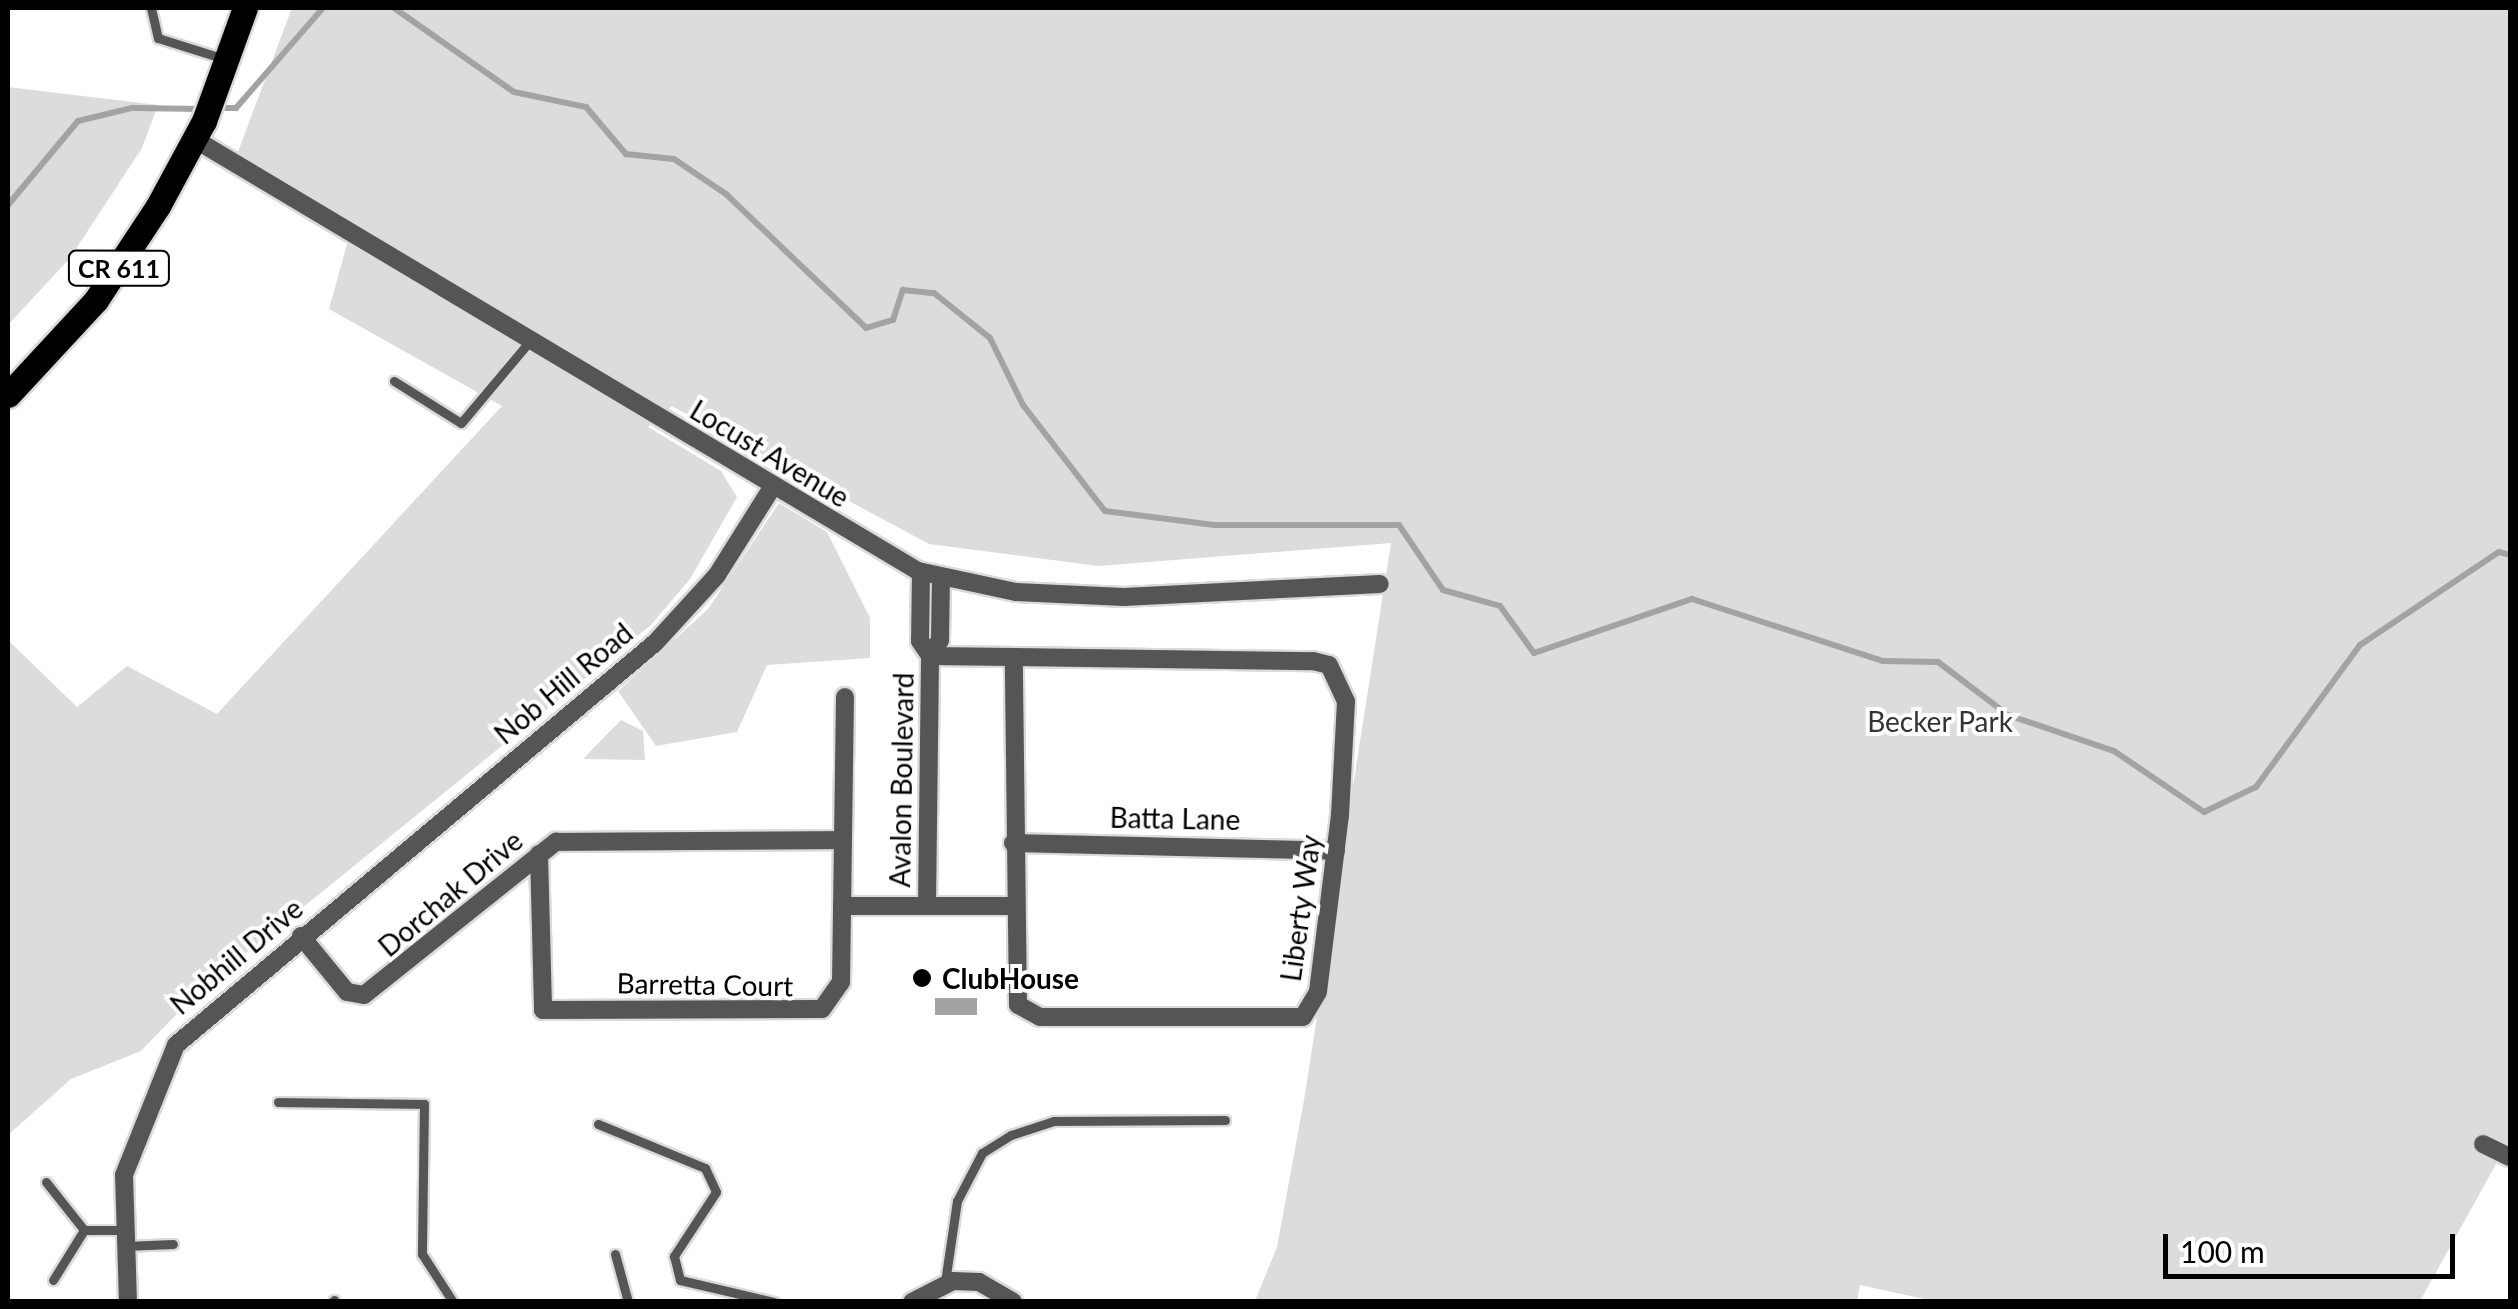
<!DOCTYPE html>
<style>
body{margin:0}
#map{position:relative;width:2518px;height:1309px;overflow:hidden;background:#fff;font-family:Lato,sans-serif}
div>[style]{position:absolute}
.green>*{inset:0;background:#dcdcdc}
.water>*{inset:0;background:#a3a3a3}
.stream>*{height:6px;margin:-3px;padding:0 3px;transform-origin:3px;border-radius:3px;background:#a3a3a3}
.roads{filter:drop-shadow(2px 0 #dbdbdb) drop-shadow(-2px 0 #dbdbdb) drop-shadow(0 2px #dbdbdb) drop-shadow(0 -2px #dbdbdb)}
.service>*{height:9px;margin:-4.5px;padding:0 4.5px;transform-origin:4.5px;border-radius:4.5px;background:#555}
.minor>*{height:18px;margin:-9px;padding:0 9px;transform-origin:9px;border-radius:9px;background:#555}
.primary>*{height:25px;margin:-12.5px;padding:0 12.5px;transform-origin:12.5px;border-radius:12.5px;background:#000}
.dots>*{width:28px;height:28px;translate:-50% -50%;box-sizing:border-box;border:5px solid #fff;border-radius:50%}
span{translate:-50% -50%;white-space:nowrap;text-align:center;line-height:1.15;-webkit-text-stroke:8px #fff;paint-order:stroke}
.shield-label span{padding:2px 8px;background:#fff;border:2px solid;border-radius:8px;-webkit-text-stroke-width:0}
.shield-label{font-size:25px;color:#000;font-weight:700}
.street-label{font-size:28px;color:#000}
.park-label{font-size:28px;color:#333}
.poi-label{font-size:28px;color:#000;font-weight:700}
.left{translate:0 -50%;text-align:left}
.frame{position:absolute;inset:0;border:10px solid #000;pointer-events:none}
.scale{position:absolute;left:2163px;top:1234px;width:292px;height:45px;box-sizing:border-box;border:5px solid #000;border-top:0;padding-left:12px;font-size:30px;line-height:35px;white-space:nowrap;color:#000;-webkit-text-stroke:8px #fff;paint-order:stroke}
</style>
<div id="map">
<div class="green">
<i style="clip-path:polygon(292px 8px,2510px 8px,2510px 1139px,2420px 1301px,1938px 1302px,1860px 1285px,1857px 1302px,1255px 1301px,1277px 1247px,1304px 1100px,1391px 543px,1098px 566px,929px 544px,672px 406px,648px 427px,721px 471px,737px 497px,690px 579px,651px 625px,196px 994px,141px 1051px,71px 1079px,8px 1135px,8px 640px,77px 707px,127px 666px,217px 714px,502px 406px,329px 309px,352px 226px,236px 157px)"></i>
<i style="clip-path:polygon(8px 87px,158px 105px,142px 148px,70px 258px,8px 325px)"></i>
<i style="clip-path:polygon(779px 503px,827px 532px,870px 618px,870px 658px,767px 665px,737px 732px,656px 746px,618px 691px,708px 609px)"></i>
<i style="clip-path:polygon(621px 720px,643px 731px,645px 760px,583px 759px)"></i>
</div>
<div class="water">
<i style="clip-path:polygon(935px 998px,977px 998px,977px 1015px,935px 1015px)"></i>
</div>
<div class="stream">
<i style="left:394px;top:8px;width:146px;rotate:35deg"></i>
<i style="left:514px;top:92px;width:74px;rotate:11.8deg"></i>
<i style="left:586px;top:107px;width:62px;rotate:49.6deg"></i>
<i style="left:626px;top:154px;width:48px;rotate:5.9deg"></i>
<i style="left:674px;top:159px;width:63px;rotate:33.9deg"></i>
<i style="left:726px;top:194px;width:194px;rotate:43.7deg"></i>
<i style="left:866px;top:328px;width:28px;rotate:-17deg"></i>
<i style="left:893px;top:320px;width:32px;rotate:-72deg"></i>
<i style="left:903px;top:290px;width:31px;rotate:6deg"></i>
<i style="left:934px;top:293px;width:72px;rotate:38.8deg"></i>
<i style="left:990px;top:338px;width:75px;rotate:63.8deg"></i>
<i style="left:1023px;top:405px;width:134px;rotate:52.3deg"></i>
<i style="left:1105px;top:511px;width:110px;rotate:7.3deg"></i>
<i style="left:1214px;top:525px;width:185px"></i>
<i style="left:1399px;top:525px;width:78px;rotate:55.9deg"></i>
<i style="left:1443px;top:590px;width:59px;rotate:15.7deg"></i>
<i style="left:1500px;top:606px;width:58px;rotate:54.1deg"></i>
<i style="left:1534px;top:653px;width:167px;rotate:-18.9deg"></i>
<i style="left:1692px;top:599px;width:201px;rotate:18deg"></i>
<i style="left:1883px;top:661px;width:55px;rotate:1deg"></i>
<i style="left:1938px;top:662px;width:88px;rotate:37.1deg"></i>
<i style="left:2008px;top:715px;width:112px;rotate:18.8deg"></i>
<i style="left:2114px;top:751px;width:109px;rotate:34.1deg"></i>
<i style="left:2204px;top:812px;width:58px;rotate:-25.7deg"></i>
<i style="left:2256px;top:787px;width:176px;rotate:-53.8deg"></i>
<i style="left:2360px;top:645px;width:167px;rotate:-33.8deg"></i>
<i style="left:2499px;top:552px;width:11px;rotate:15deg"></i>
<i style="left:215px;top:108px;width:21px"></i>
<i style="left:236px;top:108px;width:133px;rotate:-49deg"></i>
<i style="left:8px;top:205px;width:109px;rotate:-50.2deg"></i>
<i style="left:78px;top:121px;width:56px;rotate:-13.5deg"></i>
<i style="left:132px;top:108px;width:71px;rotate:0.8deg"></i>
</div>
<div class="roads">
<div class="service">
<i style="left:151px;top:8px;width:31px;rotate:77deg"></i>
<i style="left:158px;top:38px;width:70px;rotate:17.4deg"></i>
<i style="left:394px;top:381px;width:79px;rotate:32.1deg"></i>
<i style="left:461px;top:423px;width:106px;rotate:-50deg"></i>
<i style="left:278px;top:1102px;width:146px;rotate:0.8deg"></i>
<i style="left:424px;top:1104px;width:150px;rotate:90.8deg"></i>
<i style="left:422px;top:1254px;width:57px;rotate:57.1deg"></i>
<i style="left:598px;top:1124px;width:116px;rotate:22.4deg"></i>
<i style="left:705px;top:1168px;width:26px;rotate:65deg"></i>
<i style="left:716px;top:1192px;width:77px;rotate:123.3deg"></i>
<i style="left:674px;top:1256px;width:25px;rotate:76deg"></i>
<i style="left:680px;top:1280px;width:97px;rotate:13.2deg"></i>
<i style="left:46px;top:1182px;width:61px;rotate:51.6deg"></i>
<i style="left:84px;top:1230px;width:40px"></i>
<i style="left:125px;top:1246px;width:48px;rotate:-2.4deg"></i>
<i style="left:615px;top:1254px;width:50px;rotate:74.8deg"></i>
<i style="left:53px;top:1280px;width:59px;rotate:-58.2deg"></i>
<i style="left:945px;top:1282px;width:82px;rotate:-81.6deg"></i>
<i style="left:957px;top:1201px;width:54px;rotate:-62.5deg"></i>
<i style="left:982px;top:1153px;width:34px;rotate:-32deg"></i>
<i style="left:1011px;top:1135px;width:45px;rotate:-18deg"></i>
<i style="left:1054px;top:1121px;width:171px;rotate:-0.3deg"></i>
<i style="left:334px;top:1300px;width:2px;rotate:90deg"></i>
</div>
<div class="minor">
<i style="left:196px;top:140px;width:841px;rotate:30.84deg"></i>
<i style="left:918px;top:571px;width:100px;rotate:12.1deg"></i>
<i style="left:1016px;top:592px;width:108px;rotate:2.7deg"></i>
<i style="left:1124px;top:597px;width:256px;rotate:-2.9deg"></i>
<i style="left:921px;top:572px;width:69px;rotate:90.8deg"></i>
<i style="left:920px;top:641px;width:18px;rotate:56deg"></i>
<i style="left:930px;top:656px;width:84px;rotate:0.7deg"></i>
<i style="left:1014px;top:657px;width:299px;rotate:0.8deg"></i>
<i style="left:1313px;top:661px;width:16px;rotate:14deg"></i>
<i style="left:1329px;top:665px;width:40px;rotate:65deg"></i>
<i style="left:1346px;top:701px;width:114px;rotate:93deg"></i>
<i style="left:1340px;top:815px;width:178px;rotate:97.1deg"></i>
<i style="left:1318px;top:992px;width:29px;rotate:121deg"></i>
<i style="left:1303px;top:1017px;width:263px;rotate:180deg"></i>
<i style="left:1040px;top:1017px;width:25px;rotate:-151deg"></i>
<i style="left:1018px;top:1005px;width:348px;rotate:-90.7deg"></i>
<i style="left:1013px;top:843px;width:323px;rotate:1.4deg"></i>
<i style="left:539px;top:854px;width:156px;rotate:88.5deg"></i>
<i style="left:543px;top:1010px;width:279px;rotate:-0.2deg"></i>
<i style="left:822px;top:1009px;width:33px;rotate:-55deg"></i>
<i style="left:841px;top:982px;width:285px;rotate:-89.2deg"></i>
<i style="left:927px;top:905px;width:249px;rotate:-89.3deg"></i>
<i style="left:930px;top:656px;width:19px;rotate:-58deg"></i>
<i style="left:940px;top:640px;width:63px;rotate:-89.1deg"></i>
<i style="left:842px;top:906px;width:171px"></i>
<i style="left:301px;top:936px;width:72px;rotate:50.6deg"></i>
<i style="left:347px;top:992px;width:17px;rotate:10deg"></i>
<i style="left:364px;top:995px;width:246px;rotate:-38.6deg"></i>
<i style="left:556px;top:842px;width:286px;rotate:-0.4deg"></i>
<i style="left:2483px;top:1144px;width:30px;rotate:26deg"></i>
<i style="left:128px;top:1302px;width:127px;rotate:-91.8deg"></i>
<i style="left:124px;top:1175px;width:140px;rotate:-68.2deg"></i>
<i style="left:176px;top:1045px;width:625px;rotate:-40.01deg"></i>
<i style="left:655px;top:643px;width:92px;rotate:-47.6deg"></i>
<i style="left:717px;top:575px;width:105px;rotate:-57.8deg"></i>
<i style="left:912px;top:1302px;width:46px;rotate:-27.1deg"></i>
<i style="left:953px;top:1281px;width:26px;rotate:2deg"></i>
<i style="left:979px;top:1282px;width:39px;rotate:30deg"></i>
</div>
<div class="primary">
<i style="left:8px;top:395px;width:129px;rotate:-47.2deg"></i>
<i style="left:96px;top:300px;width:113px;rotate:-56.6deg"></i>
<i style="left:158px;top:206px;width:97px;rotate:-61.6deg"></i>
<i style="left:204px;top:121px;width:120px;rotate:-70.1deg"></i>
</div>
</div>
<div class="dots">
<i style="left:922px;top:978px;background:#000"></i>
</div>
<div class="shield-label">
<span style="left:119px;top:268px">CR 611</span>
</div>
<div class="street-label">
<span style="left:770px;top:453px;rotate:31deg">Locust Avenue</span>
<span style="left:563px;top:683px;rotate:-40deg">Nob Hill Road</span>
<span style="left:901px;top:780px;rotate:-89deg">Avalon Boulevard</span>
<span style="left:1175px;top:818px;rotate:1deg">Batta Lane</span>
<span style="left:450px;top:893px;rotate:-40deg">Dorchak Drive</span>
<span style="left:1300px;top:908px;rotate:-82deg">Liberty Way</span>
<span style="left:236px;top:956px;rotate:-40deg">Nobhill Drive</span>
<span style="left:705px;top:984px;rotate:1deg">Barretta Court</span>
</div>
<div class="park-label">
<span style="left:1940px;top:721px">Becker Park</span>
</div>
<div class="poi-label">
<span class="left" style="left:942px;top:978px">ClubHouse</span>
</div>
<div class="frame"></div>
<div class="scale">100 m</div>
</div>
